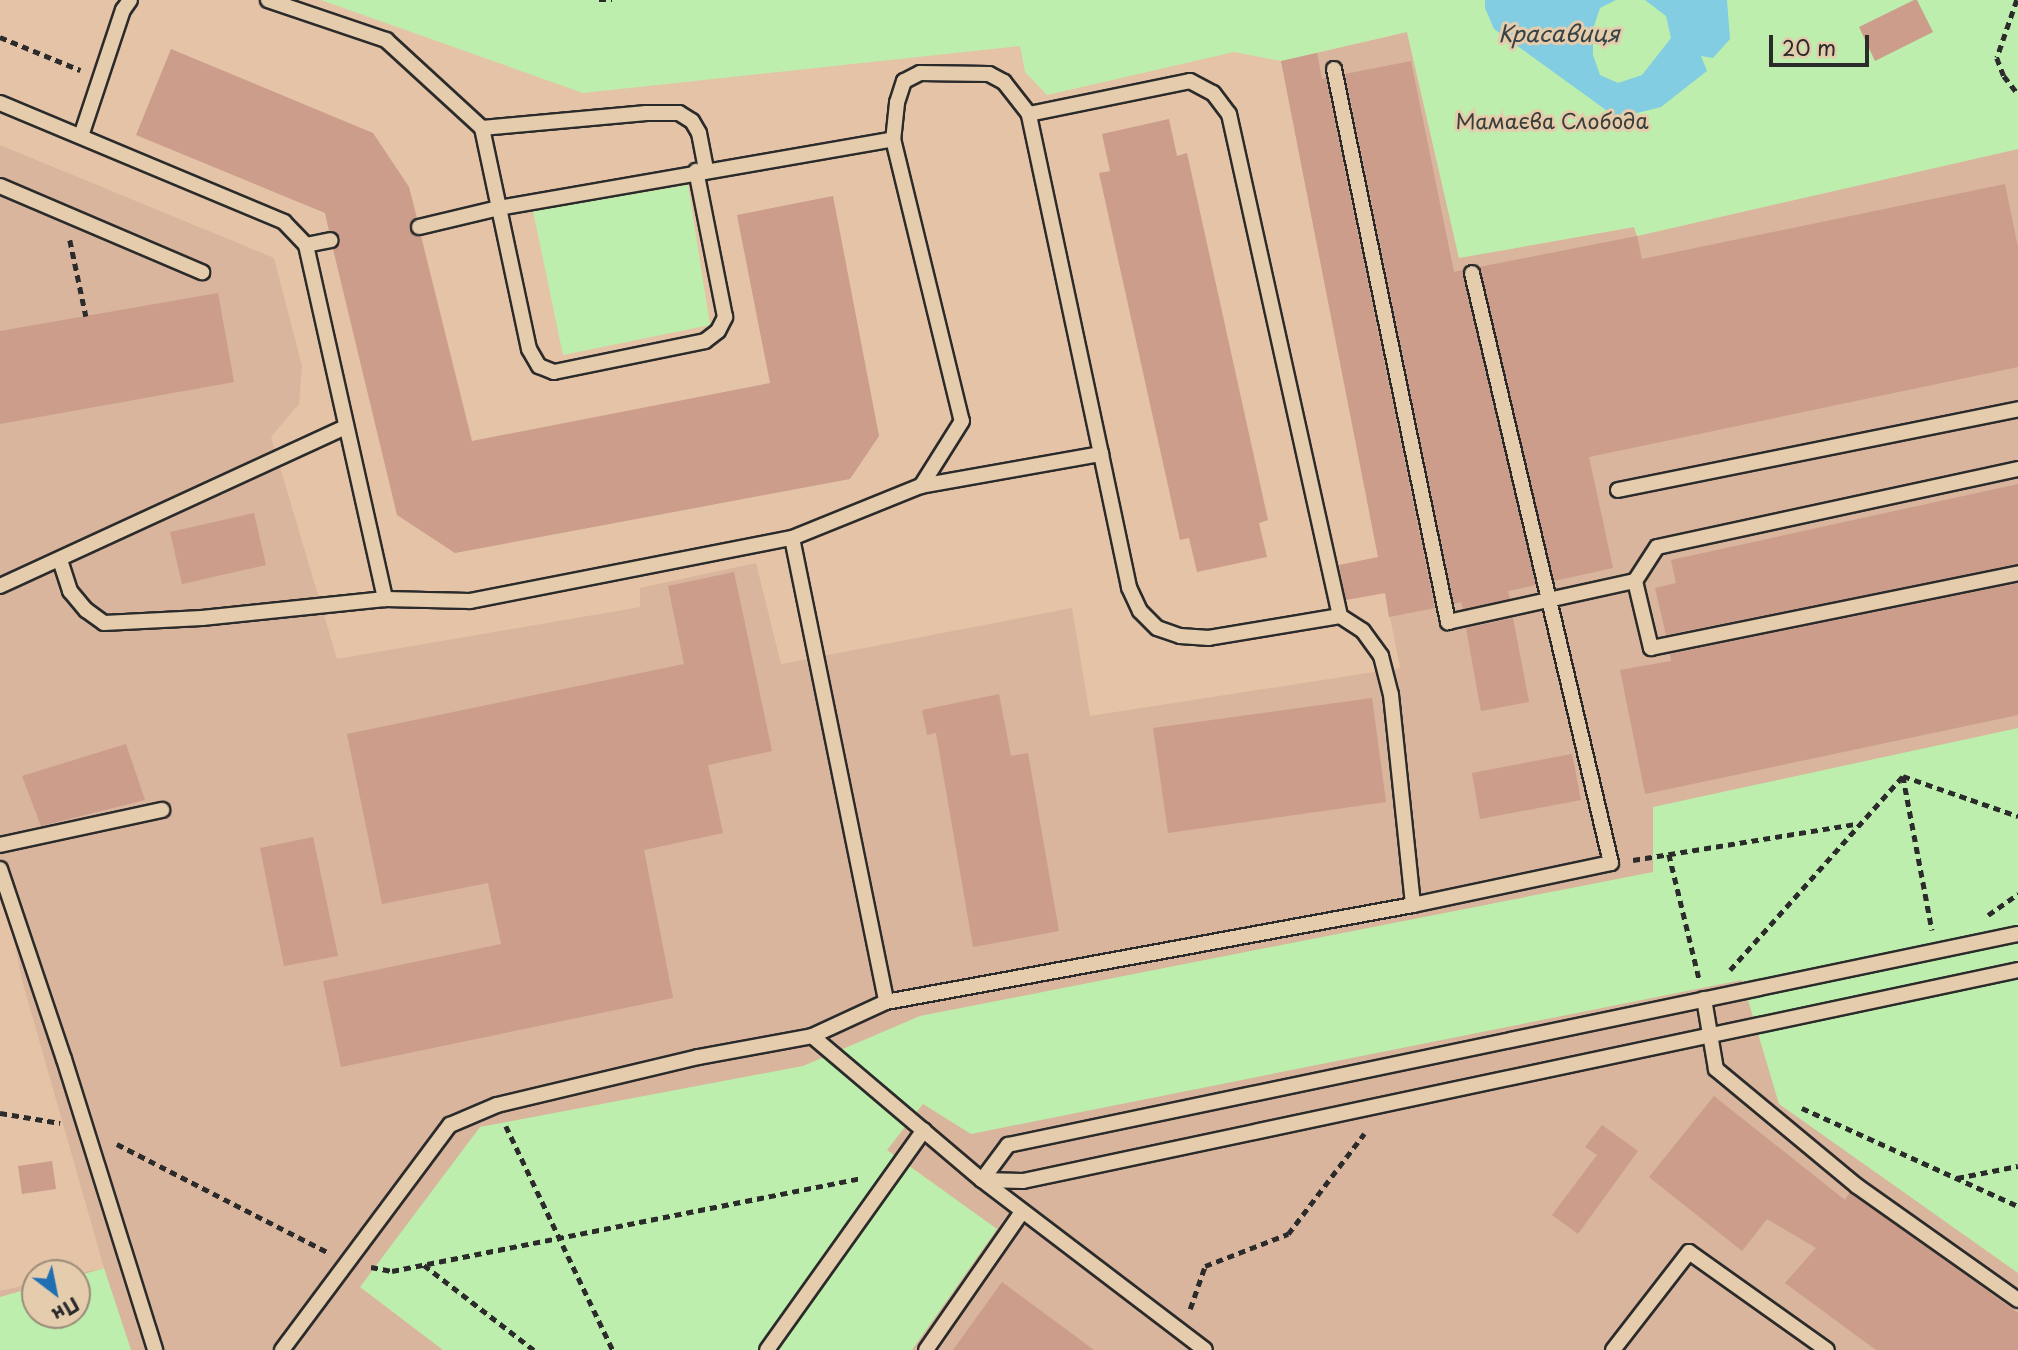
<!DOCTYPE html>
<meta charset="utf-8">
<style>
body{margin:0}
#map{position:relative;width:2018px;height:1350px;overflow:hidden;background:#e4c3a7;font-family:"Playpen Sans",sans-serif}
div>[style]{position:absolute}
.built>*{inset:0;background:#d8b59c}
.green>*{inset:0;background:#beeead}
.water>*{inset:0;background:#82cde2}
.building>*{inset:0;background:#cb9d8a}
.path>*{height:4.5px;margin-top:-2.25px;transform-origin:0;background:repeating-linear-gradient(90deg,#2b2b2b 0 7px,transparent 0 12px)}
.roads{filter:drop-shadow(2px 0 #2b2b2b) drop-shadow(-2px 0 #2b2b2b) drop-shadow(0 2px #2b2b2b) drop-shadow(0 -2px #2b2b2b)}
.service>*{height:14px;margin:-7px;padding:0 7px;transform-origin:7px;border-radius:7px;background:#e4ccad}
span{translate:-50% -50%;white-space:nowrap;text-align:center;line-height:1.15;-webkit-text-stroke:6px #e4ccad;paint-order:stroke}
.park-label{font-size:21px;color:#3a3e38}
.water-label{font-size:23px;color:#384346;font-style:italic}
.north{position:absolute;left:21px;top:1259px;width:70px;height:70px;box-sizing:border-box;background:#e4ccad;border:2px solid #9a8c79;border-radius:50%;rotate:148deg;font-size:19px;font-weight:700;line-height:28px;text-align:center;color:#2b2b2b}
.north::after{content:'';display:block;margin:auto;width:24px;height:32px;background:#1f6fb2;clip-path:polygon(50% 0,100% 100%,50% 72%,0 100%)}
.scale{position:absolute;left:1769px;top:35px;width:100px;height:32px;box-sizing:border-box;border:4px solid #2b2b2b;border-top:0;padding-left:9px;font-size:21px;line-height:24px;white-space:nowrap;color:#2b2b2b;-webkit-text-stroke:5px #e4ccad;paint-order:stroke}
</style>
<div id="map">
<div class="built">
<i style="clip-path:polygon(1407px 32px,1459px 258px,1634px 227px,1637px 236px,2018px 149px,2018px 1350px,0 1350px,0 1291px,35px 1283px,35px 1315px,77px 1315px,77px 1274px,104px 1268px,22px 980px,0 869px,0 145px,274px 258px,302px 366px,299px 404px,271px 437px,337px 659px,640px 607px,640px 588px,756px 563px,781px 664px,1072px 608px,1090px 716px,1400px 668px,1281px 61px)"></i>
</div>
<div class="green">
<i style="clip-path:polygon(321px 0,2018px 0,2018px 149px,1637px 236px,1634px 227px,1459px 258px,1407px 32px,1281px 61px,1234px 52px,1047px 95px,1025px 72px,1020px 46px,583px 93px)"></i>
<i style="clip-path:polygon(688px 185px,710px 325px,563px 355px,533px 211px)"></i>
<i style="clip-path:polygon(2018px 728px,2018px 1273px,1779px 1104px,1742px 980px,971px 1134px,923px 1104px,887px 1150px,997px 1229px,912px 1350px,443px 1350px,360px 1287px,480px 1127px,803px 1066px,920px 1016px,1653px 872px,1653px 807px)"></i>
<i style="clip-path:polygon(104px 1268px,131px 1350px,0 1350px,0 1297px,35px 1287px,35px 1315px,77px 1315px,77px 1276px)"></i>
</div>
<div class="water">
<i style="clip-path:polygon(1485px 0,1616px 0,1600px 8px,1593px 29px,1593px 55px,1600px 75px,1618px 83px,1642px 75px,1671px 38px,1666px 16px,1645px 0,1727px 0,1730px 39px,1713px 58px,1701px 56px,1707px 71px,1661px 107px,1617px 118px,1494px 29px,1485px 8px)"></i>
</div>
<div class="building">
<i style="clip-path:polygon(1914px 0,1917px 0,1933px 32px,1875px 61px,1859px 27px)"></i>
<i style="clip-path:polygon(171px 49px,373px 133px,409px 187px,417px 218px,410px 224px,410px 230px,416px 236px,421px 236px,472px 441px,770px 383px,737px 215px,833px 196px,879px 436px,850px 479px,455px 553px,397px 515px,333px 249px,340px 244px,340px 237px,329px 231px,325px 213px,136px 135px)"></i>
<i style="clip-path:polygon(1317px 53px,1322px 79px,1326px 78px,1435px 608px,1389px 617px,1385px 593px,1346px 600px,1339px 565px,1378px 557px,1281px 61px)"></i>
<i style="clip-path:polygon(1411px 61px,1454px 272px,1463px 270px,1536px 585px,1508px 591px,1510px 599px,1463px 609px,1461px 602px,1454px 604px,1345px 74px)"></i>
<i style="clip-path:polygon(1169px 119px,1177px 156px,1187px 153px,1268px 520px,1259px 523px,1267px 557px,1197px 572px,1189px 538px,1180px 540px,1099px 173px,1110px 171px,1102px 134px)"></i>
<i style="clip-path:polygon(2005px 184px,2018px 247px,2018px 367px,1589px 457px,1613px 568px,1554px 581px,1479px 267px,1637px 236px,1642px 259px)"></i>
<i style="clip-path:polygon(218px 293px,234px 382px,0 424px,0 331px)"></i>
<i style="clip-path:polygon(2018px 484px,2018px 564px,1666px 635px,1655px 588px,1676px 583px,1671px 560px)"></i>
<i style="clip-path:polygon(254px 513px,266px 565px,182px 584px,170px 532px)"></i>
<i style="clip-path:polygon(734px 572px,772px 751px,708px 765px,723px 833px,644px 850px,673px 998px,341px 1067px,323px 981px,501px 944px,488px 883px,382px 904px,347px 734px,684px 664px,668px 586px)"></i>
<i style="clip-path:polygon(2018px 583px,2018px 715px,1645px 794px,1620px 670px,1671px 661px,1670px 654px)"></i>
<i style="clip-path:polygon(1513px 618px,1529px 702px,1481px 711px,1466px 628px)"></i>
<i style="clip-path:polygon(999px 694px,1011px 756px,1028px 753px,1059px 931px,973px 947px,936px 733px,927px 735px,922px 710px)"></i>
<i style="clip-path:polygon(1372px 698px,1386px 802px,1168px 833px,1153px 728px)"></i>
<i style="clip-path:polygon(126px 744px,145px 800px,41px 826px,22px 776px)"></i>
<i style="clip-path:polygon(1572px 754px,1581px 800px,1480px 819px,1472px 773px)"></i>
<i style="clip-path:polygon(313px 837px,338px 956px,284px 966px,260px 848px)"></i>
<i style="clip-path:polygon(1714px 1096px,1845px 1200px,1850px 1192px,2018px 1313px,2018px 1350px,1876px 1350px,1785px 1283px,1816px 1248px,1767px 1219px,1742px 1251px,1649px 1177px)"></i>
<i style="clip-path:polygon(1602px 1125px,1638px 1151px,1578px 1234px,1552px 1215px,1597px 1155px,1585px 1147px)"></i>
<i style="clip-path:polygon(52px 1161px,56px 1189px,22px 1194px,18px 1166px)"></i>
<i style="clip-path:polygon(1002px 1282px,1094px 1350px,953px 1350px)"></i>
</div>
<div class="path">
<i style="left:599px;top:0;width:13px"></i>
<i style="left:2017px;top:0;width:61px;rotate:109deg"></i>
<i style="left:1997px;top:58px;width:19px;rotate:69deg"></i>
<i style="left:2004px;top:76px;width:23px;rotate:52deg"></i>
<i style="left:0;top:37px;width:87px;rotate:22.4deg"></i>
<i style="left:70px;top:240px;width:78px;rotate:78.1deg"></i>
<i style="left:1903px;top:776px;width:157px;rotate:79.3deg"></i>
<i style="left:1669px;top:854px;width:128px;rotate:76.4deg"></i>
<i style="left:1633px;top:860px;width:226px;rotate:-9.2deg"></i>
<i style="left:1988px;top:915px;width:37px;rotate:-35deg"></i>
<i style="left:1730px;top:970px;width:260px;rotate:-48.3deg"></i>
<i style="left:1903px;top:776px;width:122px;rotate:19.2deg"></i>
<i style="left:1802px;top:1108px;width:237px;rotate:24.4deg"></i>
<i style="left:0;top:1113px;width:61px;rotate:9.5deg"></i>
<i style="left:506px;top:1126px;width:248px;rotate:64.5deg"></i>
<i style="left:117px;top:1144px;width:236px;rotate:27.2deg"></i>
<i style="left:1957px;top:1178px;width:62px;rotate:-11.1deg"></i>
<i style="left:424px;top:1265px;width:139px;rotate:37.7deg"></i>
<i style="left:371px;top:1267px;width:21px;rotate:11deg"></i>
<i style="left:392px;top:1271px;width:477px;rotate:-11.2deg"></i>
<i style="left:1190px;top:1309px;width:46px;rotate:-70.8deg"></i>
<i style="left:1205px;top:1266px;width:89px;rotate:-21.1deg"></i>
<i style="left:1288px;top:1234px;width:126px;rotate:-52.8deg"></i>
</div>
<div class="roads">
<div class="service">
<i style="left:268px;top:0;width:125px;rotate:18.7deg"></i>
<i style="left:386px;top:40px;width:130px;rotate:42.5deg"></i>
<i style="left:482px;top:128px;width:226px;rotate:78deg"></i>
<i style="left:529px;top:349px;width:20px;rotate:60deg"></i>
<i style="left:539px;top:366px;width:16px;rotate:22deg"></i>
<i style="left:554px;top:372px;width:154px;rotate:-11.6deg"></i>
<i style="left:705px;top:341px;width:16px;rotate:-38deg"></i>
<i style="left:718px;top:331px;width:16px;rotate:-63deg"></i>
<i style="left:725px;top:317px;width:149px;rotate:-101.2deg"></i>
<i style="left:1334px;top:69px;width:565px;rotate:78.35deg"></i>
<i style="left:1448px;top:622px;width:191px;rotate:-12.4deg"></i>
<i style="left:0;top:103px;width:308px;rotate:22.7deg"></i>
<i style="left:284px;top:222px;width:32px;rotate:46deg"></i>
<i style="left:306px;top:245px;width:25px;rotate:-11deg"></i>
<i style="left:1029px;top:114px;width:164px;rotate:-11.6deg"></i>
<i style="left:1190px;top:81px;width:26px;rotate:28deg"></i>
<i style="left:1213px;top:93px;width:26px;rotate:53deg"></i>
<i style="left:1229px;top:114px;width:514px;rotate:77.53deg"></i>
<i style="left:1340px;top:616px;width:133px;rotate:170.5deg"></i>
<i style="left:1209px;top:638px;width:29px;rotate:-176deg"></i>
<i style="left:1180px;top:636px;width:24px;rotate:-161deg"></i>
<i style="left:1157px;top:628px;width:24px;rotate:-135deg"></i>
<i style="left:1140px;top:611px;width:26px;rotate:-115deg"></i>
<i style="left:1129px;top:587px;width:136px;rotate:-101.9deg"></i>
<i style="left:482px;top:128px;width:165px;rotate:-5.2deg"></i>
<i style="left:646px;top:113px;width:33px"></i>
<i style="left:679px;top:113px;width:15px;rotate:32deg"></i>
<i style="left:692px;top:121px;width:14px;rotate:60deg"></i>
<i style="left:699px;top:133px;width:38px;rotate:79deg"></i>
<i style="left:81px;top:136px;width:133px;rotate:-71.6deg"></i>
<i style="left:123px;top:10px;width:12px;rotate:-55deg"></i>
<i style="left:0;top:186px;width:220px;rotate:23.1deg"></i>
<i style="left:419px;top:227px;width:82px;rotate:-13.4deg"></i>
<i style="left:499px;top:208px;width:400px;rotate:-9.9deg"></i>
<i style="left:306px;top:245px;width:363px;rotate:77.4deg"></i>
<i style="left:2018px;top:469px;width:369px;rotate:167.8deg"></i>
<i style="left:1657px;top:547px;width:40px;rotate:122.9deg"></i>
<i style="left:1635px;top:581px;width:69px;rotate:76.6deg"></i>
<i style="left:1651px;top:648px;width:375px;rotate:-11.5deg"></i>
<i style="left:1618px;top:490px;width:408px;rotate:-11.4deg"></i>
<i style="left:792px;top:538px;width:473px;rotate:78.5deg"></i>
<i style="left:60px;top:560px;width:33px;rotate:72deg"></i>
<i style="left:70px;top:591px;width:25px;rotate:50deg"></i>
<i style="left:86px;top:610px;width:22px;rotate:36deg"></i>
<i style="left:104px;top:623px;width:98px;rotate:-2.9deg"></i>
<i style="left:202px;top:618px;width:184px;rotate:-5.9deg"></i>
<i style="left:385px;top:599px;width:85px;rotate:1.3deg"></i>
<i style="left:470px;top:601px;width:328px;rotate:-11.1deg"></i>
<i style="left:792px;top:538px;width:139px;rotate:-22deg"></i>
<i style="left:921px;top:486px;width:183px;rotate:-10.1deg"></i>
<i style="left:1101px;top:454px;width:348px;rotate:-102deg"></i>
<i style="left:1029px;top:114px;width:41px;rotate:-128deg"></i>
<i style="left:1004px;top:82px;width:17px;rotate:-152deg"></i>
<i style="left:989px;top:74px;width:69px;rotate:-179.2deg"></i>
<i style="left:920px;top:73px;width:18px;rotate:153deg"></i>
<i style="left:904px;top:81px;width:23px;rotate:108deg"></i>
<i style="left:897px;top:103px;width:36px;rotate:96deg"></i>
<i style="left:893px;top:139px;width:290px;rotate:76.3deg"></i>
<i style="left:962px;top:421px;width:77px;rotate:122.2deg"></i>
<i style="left:0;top:586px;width:380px;rotate:-24.7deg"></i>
<i style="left:1340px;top:616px;width:27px;rotate:33deg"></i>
<i style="left:1363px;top:631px;width:31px;rotate:54deg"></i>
<i style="left:1381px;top:656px;width:40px;rotate:75.6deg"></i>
<i style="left:1391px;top:695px;width:211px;rotate:84deg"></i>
<i style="left:0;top:845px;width:166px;rotate:-12.2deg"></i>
<i style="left:0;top:869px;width:200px;rotate:71.4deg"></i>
<i style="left:64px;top:1059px;width:305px;rotate:72.6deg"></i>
<i style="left:1704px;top:999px;width:71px;rotate:80.3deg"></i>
<i style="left:1716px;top:1069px;width:183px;rotate:39.7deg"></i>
<i style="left:1857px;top:1186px;width:197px;rotate:35.3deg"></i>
<i style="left:812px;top:1036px;width:81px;rotate:-24.7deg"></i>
<i style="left:886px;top:1002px;width:536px;rotate:-10.43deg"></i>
<i style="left:1413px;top:905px;width:202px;rotate:-12deg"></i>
<i style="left:1611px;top:863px;width:606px;rotate:-103.26deg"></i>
<i style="left:982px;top:1180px;width:44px;rotate:-53.4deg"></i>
<i style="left:1008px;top:1145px;width:1032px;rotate:-11.8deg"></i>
<i style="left:982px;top:1180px;width:41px;rotate:1.4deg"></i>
<i style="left:1023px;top:1181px;width:1017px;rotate:-11.97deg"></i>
<i style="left:282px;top:1350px;width:281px;rotate:-53.3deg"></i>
<i style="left:450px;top:1125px;width:51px;rotate:-23.1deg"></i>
<i style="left:497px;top:1105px;width:207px;rotate:-13.4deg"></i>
<i style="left:698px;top:1057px;width:116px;rotate:-10.4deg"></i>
<i style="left:812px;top:1036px;width:223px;rotate:40.3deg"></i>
<i style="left:982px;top:1180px;width:280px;rotate:37.3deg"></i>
<i style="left:767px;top:1350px;width:270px;rotate:-54.5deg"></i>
<i style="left:926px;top:1350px;width:168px;rotate:-55.2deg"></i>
<i style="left:1613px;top:1350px;width:124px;rotate:-52.2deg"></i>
<i style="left:1689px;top:1252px;width:169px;rotate:35.4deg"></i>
</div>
</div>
<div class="park-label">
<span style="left:1552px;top:120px">Мамаєва Слобода</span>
</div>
<div class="water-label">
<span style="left:1559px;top:33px">Красавиця</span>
</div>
<div class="north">Пн</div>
<div class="scale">20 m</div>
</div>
